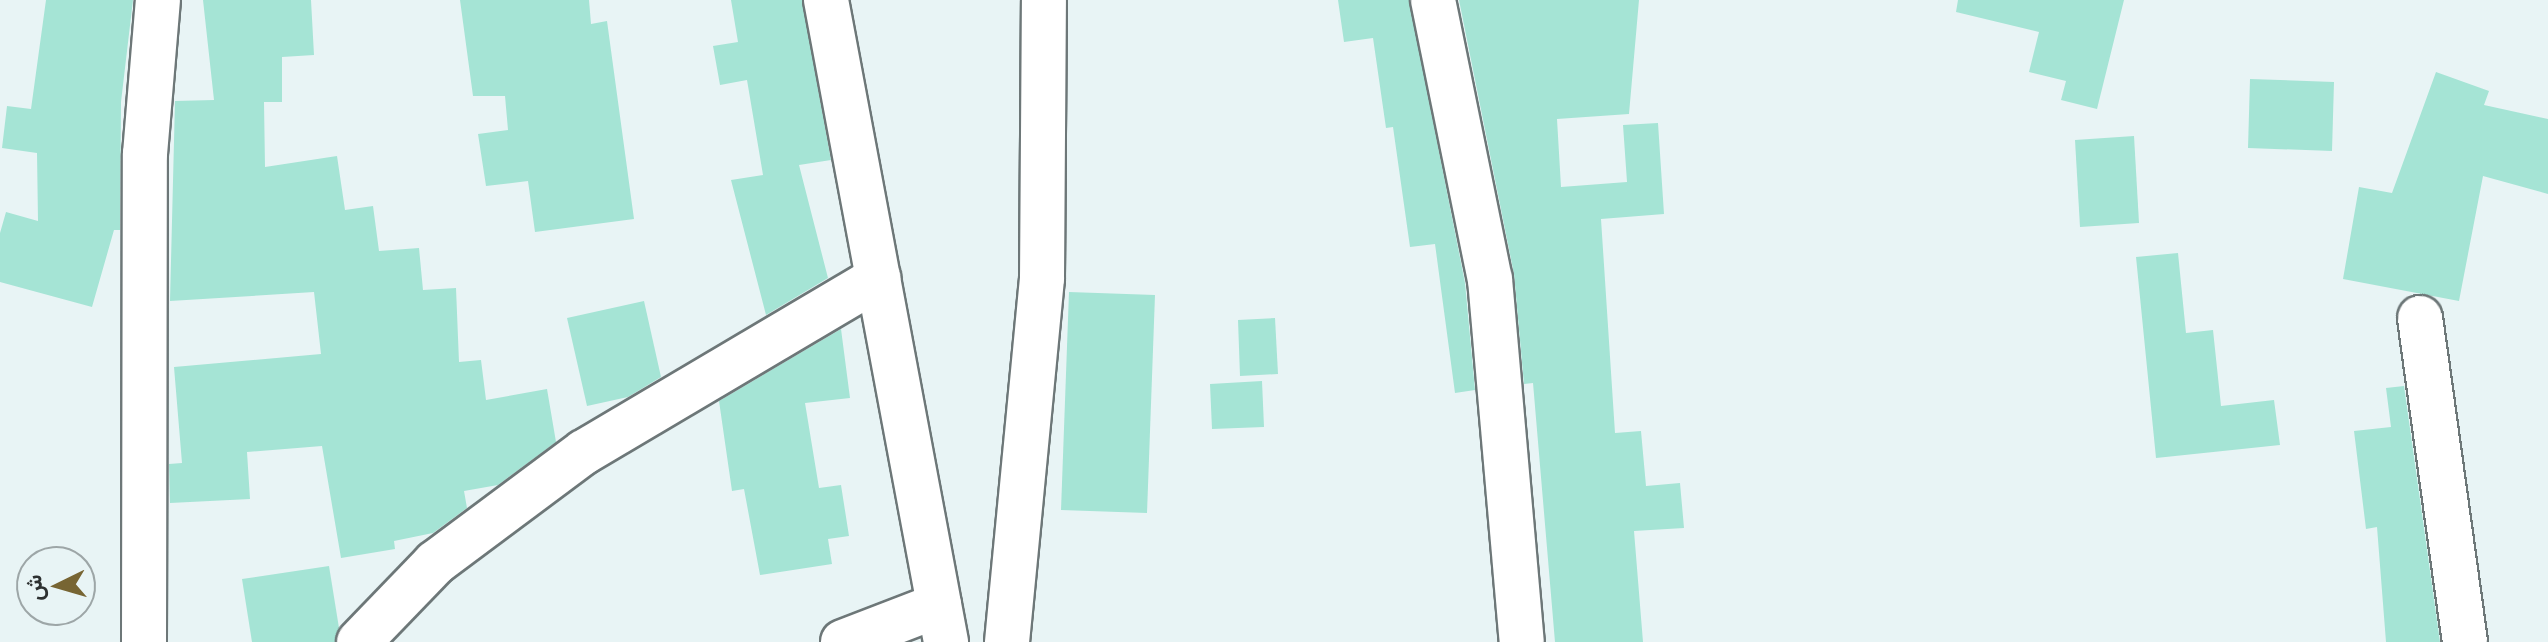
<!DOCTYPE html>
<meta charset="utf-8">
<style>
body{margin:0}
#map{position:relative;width:2548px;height:642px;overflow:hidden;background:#e8f4f5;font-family:Commissioner,Vazirmatn,sans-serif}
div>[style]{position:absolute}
.building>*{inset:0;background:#a5e4d5}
.roads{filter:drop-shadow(2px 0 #6d7778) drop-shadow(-2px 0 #6d7778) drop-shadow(0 2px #6d7778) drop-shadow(0 -2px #6d7778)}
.street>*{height:44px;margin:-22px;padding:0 22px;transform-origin:22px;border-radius:22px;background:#fff}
.secondary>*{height:44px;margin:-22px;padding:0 22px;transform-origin:22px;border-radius:22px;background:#fff}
span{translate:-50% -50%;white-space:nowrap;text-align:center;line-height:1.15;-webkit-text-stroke:6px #e8f4f5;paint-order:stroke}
.north{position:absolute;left:16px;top:546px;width:80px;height:80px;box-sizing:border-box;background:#e8f4f5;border:2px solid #9da6a7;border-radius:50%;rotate:265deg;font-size:22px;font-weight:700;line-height:32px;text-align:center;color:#2d3131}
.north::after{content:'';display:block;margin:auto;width:28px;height:36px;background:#776533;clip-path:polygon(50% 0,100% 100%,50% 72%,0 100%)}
</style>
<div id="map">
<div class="building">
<i style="clip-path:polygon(46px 0,133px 0,121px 102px,120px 230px,114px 230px,92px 307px,0 282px,0 233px,6px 212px,38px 221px,37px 153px,2px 148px,7px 106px,31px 109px)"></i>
<i style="clip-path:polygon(203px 0,311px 0,314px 55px,282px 57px,282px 102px,264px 102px,265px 167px,337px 156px,345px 210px,373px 206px,379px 251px,419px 248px,423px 290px,456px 288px,459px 362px,481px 360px,486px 400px,547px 389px,556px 442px,498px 485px,464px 491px,467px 508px,433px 533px,394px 541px,395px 549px,341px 558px,322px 446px,247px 452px,250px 499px,170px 503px,169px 464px,182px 463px,174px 367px,321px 354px,314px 292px,170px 301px,175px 101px,214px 100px)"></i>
<i style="clip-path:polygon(460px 0,589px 0,591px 24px,607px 21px,634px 219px,535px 232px,528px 181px,486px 186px,478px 134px,508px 130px,505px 96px,473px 96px)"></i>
<i style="clip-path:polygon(731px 0,802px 0,831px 160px,799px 165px,828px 278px,766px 315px,731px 180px,763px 175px,747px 80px,720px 85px,713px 46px,738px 42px)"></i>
<i style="clip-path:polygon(1338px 0,1409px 0,1465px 283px,1475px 390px,1455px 393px,1435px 244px,1410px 247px,1393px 127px,1386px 128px,1373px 38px,1344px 42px)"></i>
<i style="clip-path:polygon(1459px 0,1639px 0,1629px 114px,1557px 119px,1561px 187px,1627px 182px,1623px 125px,1658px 123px,1664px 214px,1601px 219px,1615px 433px,1641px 431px,1646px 486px,1680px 483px,1684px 528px,1634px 531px,1643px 642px,1555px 642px,1533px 383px,1524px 384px,1514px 274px)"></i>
<i style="clip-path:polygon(1958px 0,2124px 0,2097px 109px,2061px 100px,2066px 81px,2029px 72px,2039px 32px,1956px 12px)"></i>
<i style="clip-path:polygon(2436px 72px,2489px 91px,2484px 105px,2548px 119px,2548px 194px,2483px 176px,2459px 301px,2343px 279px,2359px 187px,2392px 193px)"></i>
<i style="clip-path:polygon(2250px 79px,2334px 82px,2332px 151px,2248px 148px)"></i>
<i style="clip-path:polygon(2134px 136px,2139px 223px,2080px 227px,2075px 140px)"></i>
<i style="clip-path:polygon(2178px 253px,2186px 333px,2213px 330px,2221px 406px,2274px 400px,2280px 445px,2156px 458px,2136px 257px)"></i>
<i style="clip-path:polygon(1069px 292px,1155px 295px,1147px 513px,1061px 510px)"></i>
<i style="clip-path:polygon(644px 301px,661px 377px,628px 397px,587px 406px,567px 318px)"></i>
<i style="clip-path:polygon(1275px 318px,1278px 374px,1240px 376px,1238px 320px)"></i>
<i style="clip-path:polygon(841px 329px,850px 398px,805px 403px,819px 488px,841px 485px,849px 536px,828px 539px,832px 564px,760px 575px,744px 489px,732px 491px,719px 401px)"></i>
<i style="clip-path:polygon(1262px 381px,1264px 427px,1212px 429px,1210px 384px)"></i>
<i style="clip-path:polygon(2404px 386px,2440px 642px,2386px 642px,2377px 527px,2366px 529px,2354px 431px,2391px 427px,2386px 388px)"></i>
<i style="clip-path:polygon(329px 566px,339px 628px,335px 642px,252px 642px,242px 579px)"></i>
</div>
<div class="roads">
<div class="street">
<i style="left:826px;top:0;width:653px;rotate:79.41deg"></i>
<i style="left:1433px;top:0;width:285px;rotate:78.5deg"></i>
<i style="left:1490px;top:279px;width:364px;rotate:85deg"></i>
<i style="left:2420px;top:318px;width:327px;rotate:82.1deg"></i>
<i style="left:144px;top:642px;width:488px;rotate:-89.9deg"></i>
<i style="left:145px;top:154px;width:155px;rotate:-85.2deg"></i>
<i style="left:359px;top:642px;width:110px;rotate:-46.1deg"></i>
<i style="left:435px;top:563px;width:186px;rotate:-36.7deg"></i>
<i style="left:584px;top:452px;width:342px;rotate:-30.6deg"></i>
<i style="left:843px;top:642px;width:103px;rotate:-21.1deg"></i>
</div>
<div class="secondary">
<i style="left:1007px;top:642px;width:366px;rotate:-84.5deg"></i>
<i style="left:1042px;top:278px;width:278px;rotate:-89.6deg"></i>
</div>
</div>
<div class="north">ش</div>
</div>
